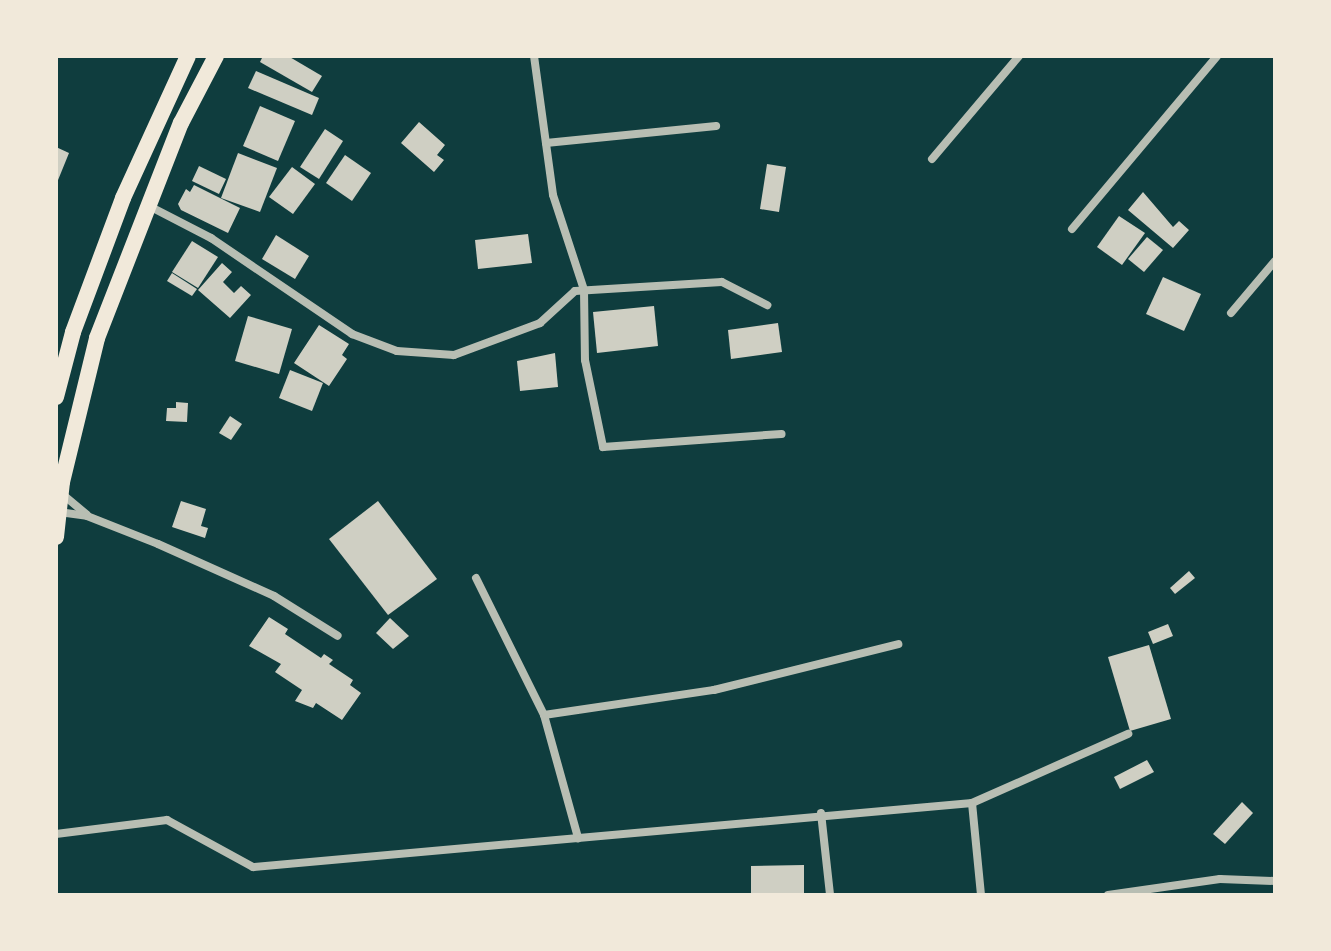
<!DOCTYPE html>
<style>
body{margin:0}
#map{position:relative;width:1331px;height:951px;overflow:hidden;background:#0f3d3e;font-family:"Asap Condensed",sans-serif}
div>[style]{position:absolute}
.building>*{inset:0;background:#cfcfc3}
.minor>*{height:8px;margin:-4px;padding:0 4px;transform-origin:4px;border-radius:4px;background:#b8beb3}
.secondary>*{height:16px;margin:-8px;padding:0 8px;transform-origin:8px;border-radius:8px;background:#f1e9da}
span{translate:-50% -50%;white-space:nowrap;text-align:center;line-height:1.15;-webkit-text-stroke:8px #f1e9da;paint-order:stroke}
.frame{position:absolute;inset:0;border:58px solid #f1e9da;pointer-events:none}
</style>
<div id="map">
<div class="building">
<i style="clip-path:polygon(263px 56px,288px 56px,322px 76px,312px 92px,260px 62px)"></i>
<i style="clip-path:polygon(256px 71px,319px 98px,312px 115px,248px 88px)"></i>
<i style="clip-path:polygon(260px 106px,295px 121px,278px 161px,243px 146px)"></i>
<i style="clip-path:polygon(419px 122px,445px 145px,437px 155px,444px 160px,434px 172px,401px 143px)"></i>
<i style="clip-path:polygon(325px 129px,343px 141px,319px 179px,300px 167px)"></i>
<i style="clip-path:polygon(56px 147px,69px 153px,56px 185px)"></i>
<i style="clip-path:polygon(238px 153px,277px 168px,260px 212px,221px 198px)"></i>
<i style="clip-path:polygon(345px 155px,371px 173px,352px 201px,326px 183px)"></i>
<i style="clip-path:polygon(767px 164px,786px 167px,779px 212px,760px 209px)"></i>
<i style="clip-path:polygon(199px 166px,226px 179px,219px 194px,192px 181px)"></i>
<i style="clip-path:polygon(292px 167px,315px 184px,293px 214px,269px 197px)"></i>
<i style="clip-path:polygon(194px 185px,240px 208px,228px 233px,181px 210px,178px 204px,186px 189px,190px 192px)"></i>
<i style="clip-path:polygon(1143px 192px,1173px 227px,1179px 221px,1189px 230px,1173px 248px,1128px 210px)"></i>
<i style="clip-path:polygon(1119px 216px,1145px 233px,1122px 265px,1097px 247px)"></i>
<i style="clip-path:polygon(528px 234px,532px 263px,478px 269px,475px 240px)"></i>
<i style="clip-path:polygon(276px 235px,309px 256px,295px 279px,262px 259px)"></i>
<i style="clip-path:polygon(1147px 237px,1163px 250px,1144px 272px,1128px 259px)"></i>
<i style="clip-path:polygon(192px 241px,218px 257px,198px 288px,172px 272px)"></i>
<i style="clip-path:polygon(222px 263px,232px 272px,223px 282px,234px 293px,241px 286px,251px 295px,230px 318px,198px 290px)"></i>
<i style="clip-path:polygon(172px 273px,197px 289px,192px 296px,167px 281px)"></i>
<i style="clip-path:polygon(1163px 277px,1201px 294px,1184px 331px,1146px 314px)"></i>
<i style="clip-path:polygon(654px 306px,658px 346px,597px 353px,593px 312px)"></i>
<i style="clip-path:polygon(248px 316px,292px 329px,279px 374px,235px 361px)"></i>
<i style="clip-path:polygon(778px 323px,782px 352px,731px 359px,728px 330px)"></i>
<i style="clip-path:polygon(319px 325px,349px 344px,342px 355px,347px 359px,329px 386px,294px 363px)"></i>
<i style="clip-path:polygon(555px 353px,558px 387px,520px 391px,517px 361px)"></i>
<i style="clip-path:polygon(290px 370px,323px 383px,312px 411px,279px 398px)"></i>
<i style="clip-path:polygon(176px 402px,188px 403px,187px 422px,166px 421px,167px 408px,176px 408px)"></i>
<i style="clip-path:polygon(230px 416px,242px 424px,231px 440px,219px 433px)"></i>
<i style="clip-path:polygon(181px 501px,206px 509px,201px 526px,208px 528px,205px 538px,172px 527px)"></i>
<i style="clip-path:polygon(378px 501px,437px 579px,388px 615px,329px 539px)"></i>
<i style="clip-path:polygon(1189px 571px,1195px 578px,1175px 594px,1170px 588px)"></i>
<i style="clip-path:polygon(269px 617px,288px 629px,285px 634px,321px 658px,324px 654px,333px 660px,329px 664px,353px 680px,350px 685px,361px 693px,342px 720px,316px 703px,313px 708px,295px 701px,302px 690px,275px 672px,281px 664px,249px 646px)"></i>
<i style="clip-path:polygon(390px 618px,409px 636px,393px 649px,376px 633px)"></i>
<i style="clip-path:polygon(1168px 624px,1173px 636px,1153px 644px,1148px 632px)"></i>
<i style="clip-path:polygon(1149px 645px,1171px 719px,1130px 731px,1108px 657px)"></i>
<i style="clip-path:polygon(1147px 760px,1154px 772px,1120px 789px,1114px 777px)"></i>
<i style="clip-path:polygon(1242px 802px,1253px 813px,1225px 844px,1213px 834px)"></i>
<i style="clip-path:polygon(804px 865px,804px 895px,751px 895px,751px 866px)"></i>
</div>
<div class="minor">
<i style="left:534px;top:56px;width:140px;rotate:82.2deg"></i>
<i style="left:553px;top:195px;width:100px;rotate:71.9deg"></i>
<i style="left:584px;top:290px;width:70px;rotate:89.2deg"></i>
<i style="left:585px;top:360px;width:89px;rotate:78.3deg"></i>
<i style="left:603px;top:447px;width:179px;rotate:-4.2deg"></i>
<i style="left:546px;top:143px;width:171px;rotate:-5.7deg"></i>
<i style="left:932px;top:159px;width:135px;rotate:-49.8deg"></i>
<i style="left:149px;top:206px;width:70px;rotate:27.3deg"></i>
<i style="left:211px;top:238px;width:171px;rotate:34.2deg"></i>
<i style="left:352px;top:334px;width:48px;rotate:20.7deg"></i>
<i style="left:397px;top:351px;width:57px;rotate:4deg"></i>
<i style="left:454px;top:355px;width:92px;rotate:-20.4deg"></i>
<i style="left:540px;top:323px;width:47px;rotate:-42.4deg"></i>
<i style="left:575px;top:291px;width:147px;rotate:-3.5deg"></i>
<i style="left:722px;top:282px;width:51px;rotate:27.1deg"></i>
<i style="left:1072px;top:229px;width:226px;rotate:-50deg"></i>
<i style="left:1231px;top:313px;width:68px;rotate:-49.8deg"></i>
<i style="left:61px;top:493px;width:34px;rotate:40deg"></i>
<i style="left:59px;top:512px;width:28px;rotate:8deg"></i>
<i style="left:87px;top:516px;width:76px;rotate:21.5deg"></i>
<i style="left:158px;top:544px;width:127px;rotate:24.1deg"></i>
<i style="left:274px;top:596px;width:75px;rotate:32deg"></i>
<i style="left:476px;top:578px;width:153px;rotate:63.6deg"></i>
<i style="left:544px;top:715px;width:128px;rotate:74.5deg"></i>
<i style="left:544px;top:715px;width:172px;rotate:-8.4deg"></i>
<i style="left:714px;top:690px;width:190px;rotate:-14deg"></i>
<i style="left:972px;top:803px;width:92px;rotate:84.4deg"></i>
<i style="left:821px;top:813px;width:82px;rotate:83.7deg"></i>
<i style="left:56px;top:834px;width:112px;rotate:-7.2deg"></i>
<i style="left:167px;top:820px;width:98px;rotate:28.7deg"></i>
<i style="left:253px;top:867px;width:722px;rotate:-5.09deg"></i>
<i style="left:972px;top:803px;width:171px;rotate:-23.9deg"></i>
<i style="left:1108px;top:895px;width:113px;rotate:-8.1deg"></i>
<i style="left:1220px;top:879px;width:55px;rotate:2.1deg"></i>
</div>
<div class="secondary">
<i style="left:56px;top:397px;width:67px;rotate:-75.3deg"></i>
<i style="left:73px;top:332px;width:143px;rotate:-69.5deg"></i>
<i style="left:123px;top:198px;width:156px;rotate:-65.4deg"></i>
<i style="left:56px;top:537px;width:55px;rotate:-83.8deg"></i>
<i style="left:62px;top:482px;width:148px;rotate:-76.3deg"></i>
<i style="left:97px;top:338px;width:231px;rotate:-68.7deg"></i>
<i style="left:181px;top:123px;width:76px;rotate:-62.4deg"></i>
</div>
<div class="frame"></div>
</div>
